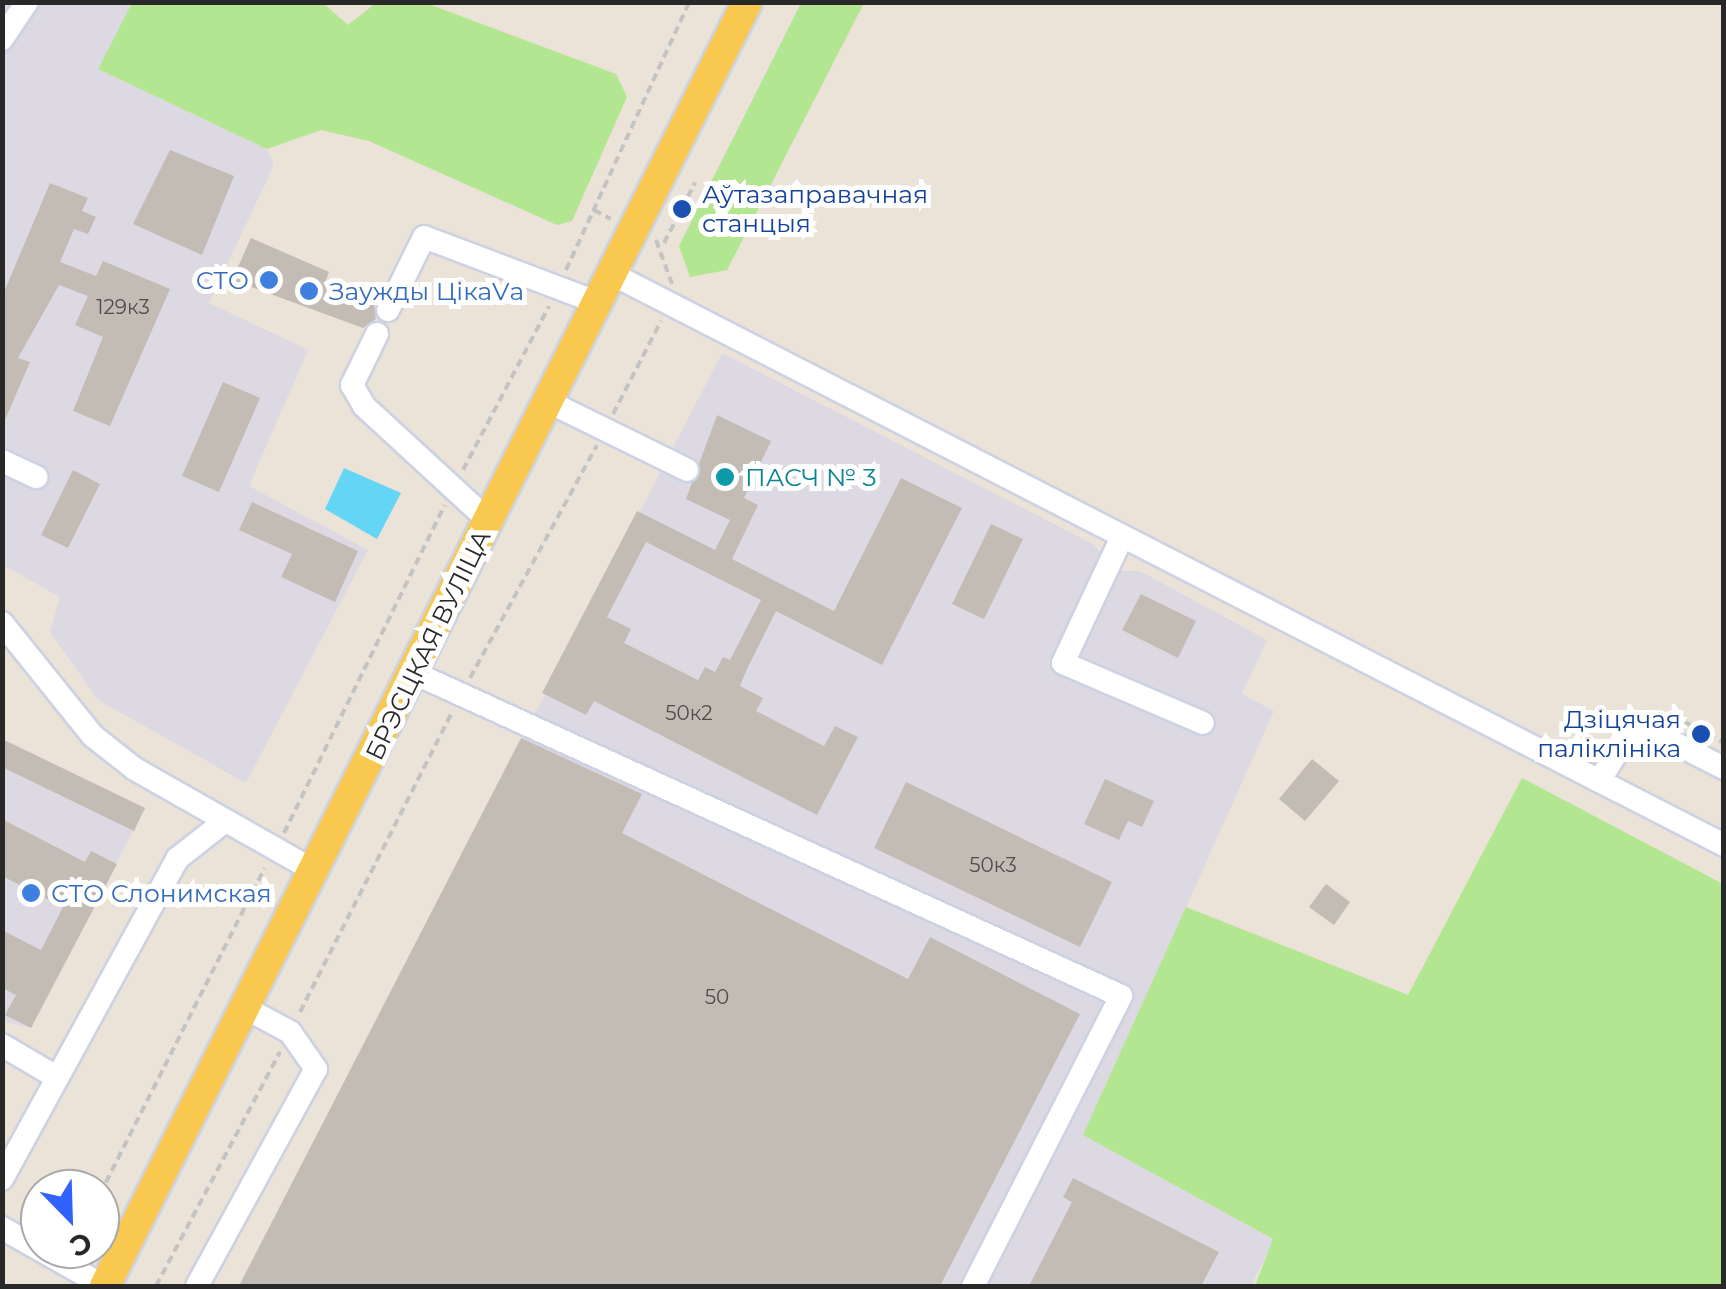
<!DOCTYPE html>
<meta charset="utf-8">
<style>
body{margin:0}
#map{position:relative;width:1726px;height:1289px;overflow:hidden;background:#ebe2d8;font-family:Montserrat,sans-serif}
div>[style]{position:absolute}
.industrial>*{inset:0;background:#dcd9e3}
.green>*{inset:0;background:#b2e690}
.water>*{inset:0;background:#63d6f5}
.building>*{inset:0;background:#c3bcb5}
.path>*{height:4px;margin-top:-2px;transform-origin:0;background:repeating-linear-gradient(90deg,#c3c3c3 0 8px,transparent 0 13px)}
.roads{filter:drop-shadow(2px 0 #cdd2e2) drop-shadow(-2px 0 #cdd2e2) drop-shadow(0 2px #cdd2e2) drop-shadow(0 -2px #cdd2e2)}
.minor>*{height:22px;margin:-11px;padding:0 11px;transform-origin:11px;border-radius:11px;background:#fff}
.major>*{height:30px;margin:-15px;padding:0 15px;transform-origin:15px;border-radius:15px;background:#f9c94f}
.dots>*{width:28px;height:28px;translate:-50% -50%;box-sizing:border-box;border:5px solid #fff;border-radius:50%}
span{translate:-50% -50%;white-space:nowrap;text-align:center;line-height:1.15;-webkit-text-stroke:10px #fff;paint-order:stroke}
.number-label{font-size:20px;color:#4f4d4b}
.number-label span{-webkit-text-stroke-width:0}
.transit-label{font-size:25px;color:#164399}
.left{translate:0 -50%;text-align:left}
.right{translate:-100% -50%;text-align:right}
.shop-label{font-size:25px;color:#366cbe}
.culture-label{font-size:25px;color:#0d838f}
.street-label{font-size:25px;color:#282828}
.frame{position:absolute;inset:0;border:5px solid #282828;pointer-events:none}
.north{position:absolute;left:20px;top:1169px;width:100px;height:100px;box-sizing:border-box;background:#fff;border:2px solid #a9a9a9;border-radius:50%;rotate:157deg;font-size:28px;font-weight:700;line-height:40px;text-align:center;color:#282828}
.north::after{content:'';display:block;margin:auto;width:35px;height:45px;background:#3162ff;clip-path:polygon(50% 0,100% 100%,50% 72%,0 100%)}
</style>
<div id="map">
<div class="industrial">
<i style="clip-path:polygon(3px 3px,132px 3px,98px 69px,267px 149px,274px 165px,209px 303px,308px 350px,249px 486px,368px 550px,246px 783px,98px 700px,50px 632px,60px 597px,3px 565px)"></i>
<i style="clip-path:polygon(722px 353px,1093px 544px,1119px 571px,1140px 571px,1267px 640px,1242px 694px,1274px 711px,1084px 1135px,1274px 1240px,1251px 1286px,239px 1286px)"></i>
<i style="clip-path:polygon(3px 739px,145px 808px,31px 1028px,3px 1021px)"></i>
</div>
<div class="green">
<i style="clip-path:polygon(132px 3px,323px 3px,348px 25px,376px 3px,426px 3px,616px 74px,627px 97px,572px 221px,557px 225px,369px 141px,321px 130px,267px 149px,98px 69px)"></i>
<i style="clip-path:polygon(801px 3px,864px 3px,727px 270px,690px 277px,679px 246px)"></i>
<i style="clip-path:polygon(1522px 778px,1723px 884px,1723px 1286px,1255px 1286px,1273px 1239px,1083px 1135px,1186px 907px,1408px 995px)"></i>
</div>
<div class="water">
<i style="clip-path:polygon(344px 468px,401px 493px,377px 539px,325px 509px)"></i>
</div>
<div class="building">
<i style="clip-path:polygon(170px 150px,234px 176px,202px 255px,133px 224px)"></i>
<i style="clip-path:polygon(50px 183px,88px 198px,82px 211px,96px 217px,88px 234px,74px 229px,60px 262px,96px 276px,103px 261px,170px 289px,110px 426px,73px 411px,103px 337px,75px 325px,88px 296px,59px 285px,18px 358px,30px 362px,2px 427px,2px 297px)"></i>
<i style="clip-path:polygon(251px 238px,329px 272px,325px 283px,374px 304px,376px 319px,363px 328px,232px 280px)"></i>
<i style="clip-path:polygon(223px 382px,260px 398px,219px 492px,182px 476px)"></i>
<i style="clip-path:polygon(evenodd,717px 415px,771px 441px,744px 498px,758px 505px,732px 559px,834px 611px,901px 478px,962px 508px,882px 665px,776px 611px,747px 669px,740px 686px,763px 698px,756px 711px,824px 746px,835px 726px,858px 737px,817px 815px,594px 701px,586px 715px,542px 693px,637px 511px,715px 550px,730px 520px,686px 499px,717px 415px,646px 542px,761px 600px,730px 660px,723px 657px,715px 672px,705px 667px,698px 680px,624px 643px,631px 629px,607px 617px,646px 542px)"></i>
<i style="clip-path:polygon(73px 470px,100px 484px,68px 548px,41px 535px)"></i>
<i style="clip-path:polygon(252px 502px,358px 551px,335px 602px,281px 577px,292px 554px,239px 530px)"></i>
<i style="clip-path:polygon(991px 524px,1023px 539px,984px 619px,952px 604px)"></i>
<i style="clip-path:polygon(1141px 594px,1196px 621px,1178px 658px,1122px 630px)"></i>
<i style="clip-path:polygon(521px 738px,642px 794px,622px 833px,908px 979px,930px 937px,1080px 1014px,940px 1286px,239px 1286px)"></i>
<i style="clip-path:polygon(2px 739px,145px 808px,134px 831px,2px 767px)"></i>
<i style="clip-path:polygon(1312px 759px,1339px 781px,1305px 821px,1279px 799px)"></i>
<i style="clip-path:polygon(1105px 779px,1154px 801px,1142px 827px,1128px 821px,1119px 840px,1084px 824px)"></i>
<i style="clip-path:polygon(906px 782px,1112px 882px,1080px 947px,874px 848px)"></i>
<i style="clip-path:polygon(2px 819px,85px 862px,91px 851px,117px 864px,31px 1028px,5px 1015px,16px 995px,2px 988px,2px 930px,41px 950px,63px 907px,2px 876px)"></i>
<i style="clip-path:polygon(1326px 884px,1350px 902px,1334px 925px,1309px 907px)"></i>
<i style="clip-path:polygon(1073px 1178px,1219px 1252px,1201px 1286px,1029px 1286px,1072px 1202px,1063px 1197px)"></i>
</div>
<div class="path">
<i style="left:594px;top:210px;width:19px;rotate:28deg"></i>
<i style="left:656px;top:240px;width:47px;rotate:70deg"></i>
<i style="left:664px;top:243px;width:68px;rotate:-62.7deg"></i>
<i style="left:566px;top:270px;width:295px;rotate:-65.3deg"></i>
<i style="left:613px;top:414px;width:105px;rotate:-62.7deg"></i>
<i style="left:463px;top:470px;width:185px;rotate:-62.3deg"></i>
<i style="left:470px;top:678px;width:265px;rotate:-61.4deg"></i>
<i style="left:1685px;top:722px;width:44px;rotate:28.3deg"></i>
<i style="left:284px;top:833px;width:365px;rotate:-63.9deg"></i>
<i style="left:300px;top:1012px;width:335px;rotate:-63.1deg"></i>
<i style="left:100px;top:1194px;width:365px;rotate:-63.2deg"></i>
<i style="left:156px;top:1286px;width:265px;rotate:-62.1deg"></i>
</div>
<div class="roads">
<div class="minor">
<i style="left:2px;top:39px;width:45px;rotate:-56deg"></i>
<i style="left:614px;top:275px;width:1248px;rotate:27.18deg"></i>
<i style="left:388px;top:310px;width:81px;rotate:-63.7deg"></i>
<i style="left:424px;top:237px;width:187px;rotate:20.7deg"></i>
<i style="left:377px;top:334px;width:57px;rotate:116.1deg"></i>
<i style="left:352px;top:385px;width:24px;rotate:60deg"></i>
<i style="left:364px;top:406px;width:170px;rotate:42.6deg"></i>
<i style="left:547px;top:401px;width:156px;rotate:26.2deg"></i>
<i style="left:2px;top:461px;width:38px;rotate:25deg"></i>
<i style="left:1122px;top:537px;width:139px;rotate:115.1deg"></i>
<i style="left:1063px;top:663px;width:152px;rotate:23.2deg"></i>
<i style="left:2px;top:623px;width:145px;rotate:51.2deg"></i>
<i style="left:93px;top:736px;width:53px;rotate:38.2deg"></i>
<i style="left:135px;top:769px;width:208px;rotate:29.6deg"></i>
<i style="left:414px;top:673px;width:777px;rotate:24.55deg"></i>
<i style="left:1121px;top:996px;width:326px;rotate:117deg"></i>
<i style="left:1599px;top:781px;width:40px;rotate:-58deg"></i>
<i style="left:1620px;top:747px;width:36px;rotate:-24deg"></i>
<i style="left:1653px;top:732px;width:80px;rotate:26.9deg"></i>
<i style="left:2px;top:1045px;width:59px;rotate:30.5deg"></i>
<i style="left:2px;top:1179px;width:366px;rotate:-61.3deg"></i>
<i style="left:178px;top:858px;width:60px;rotate:-38.2deg"></i>
<i style="left:2px;top:1228px;width:117px;rotate:29.6deg"></i>
<i style="left:197px;top:1286px;width:247px;rotate:-61.3deg"></i>
<i style="left:316px;top:1069px;width:45px;rotate:-125.1deg"></i>
<i style="left:290px;top:1032px;width:47px;rotate:-151.8deg"></i>
</div>
<div class="major">
<i style="left:105px;top:1286px;width:1436px;rotate:-63.43deg"></i>
</div>
</div>
<div class="dots">
<i style="left:682px;top:209px;background:#1a4fb4"></i>
<i style="left:269px;top:280px;background:#3f7fe0"></i>
<i style="left:309px;top:291px;background:#3f7fe0"></i>
<i style="left:725px;top:477px;background:#0f9aa8"></i>
<i style="left:1701px;top:734px;background:#1a4fb4"></i>
<i style="left:31px;top:893px;background:#3f7fe0"></i>
</div>
<div class="number-label">
<span style="left:123px;top:307px">129к3</span>
<span style="left:689px;top:713px">50к2</span>
<span style="left:993px;top:865px">50к3</span>
<span style="left:717px;top:997px">50</span>
</div>
<div class="transit-label">
<span class="left" style="left:702px;top:209px">Аўтазаправачная<br>станцыя</span>
<span class="right" style="left:1681px;top:734px">Дзіцячая<br>паліклініка</span>
</div>
<div class="shop-label">
<span class="right" style="left:249px;top:280px">СТО</span>
<span class="left" style="left:329px;top:291px">Заужды ЦікаVа</span>
<span class="left" style="left:51px;top:893px">СТО Слонимская</span>
</div>
<div class="culture-label">
<span class="left" style="left:745px;top:477px">ПАСЧ № 3</span>
</div>
<div class="street-label">
<span style="left:428px;top:645px;rotate:-64deg">БРЭСЦКАЯ ВУЛІЦА</span>
</div>
<div class="frame"></div>
<div class="north">С</div>
</div>
